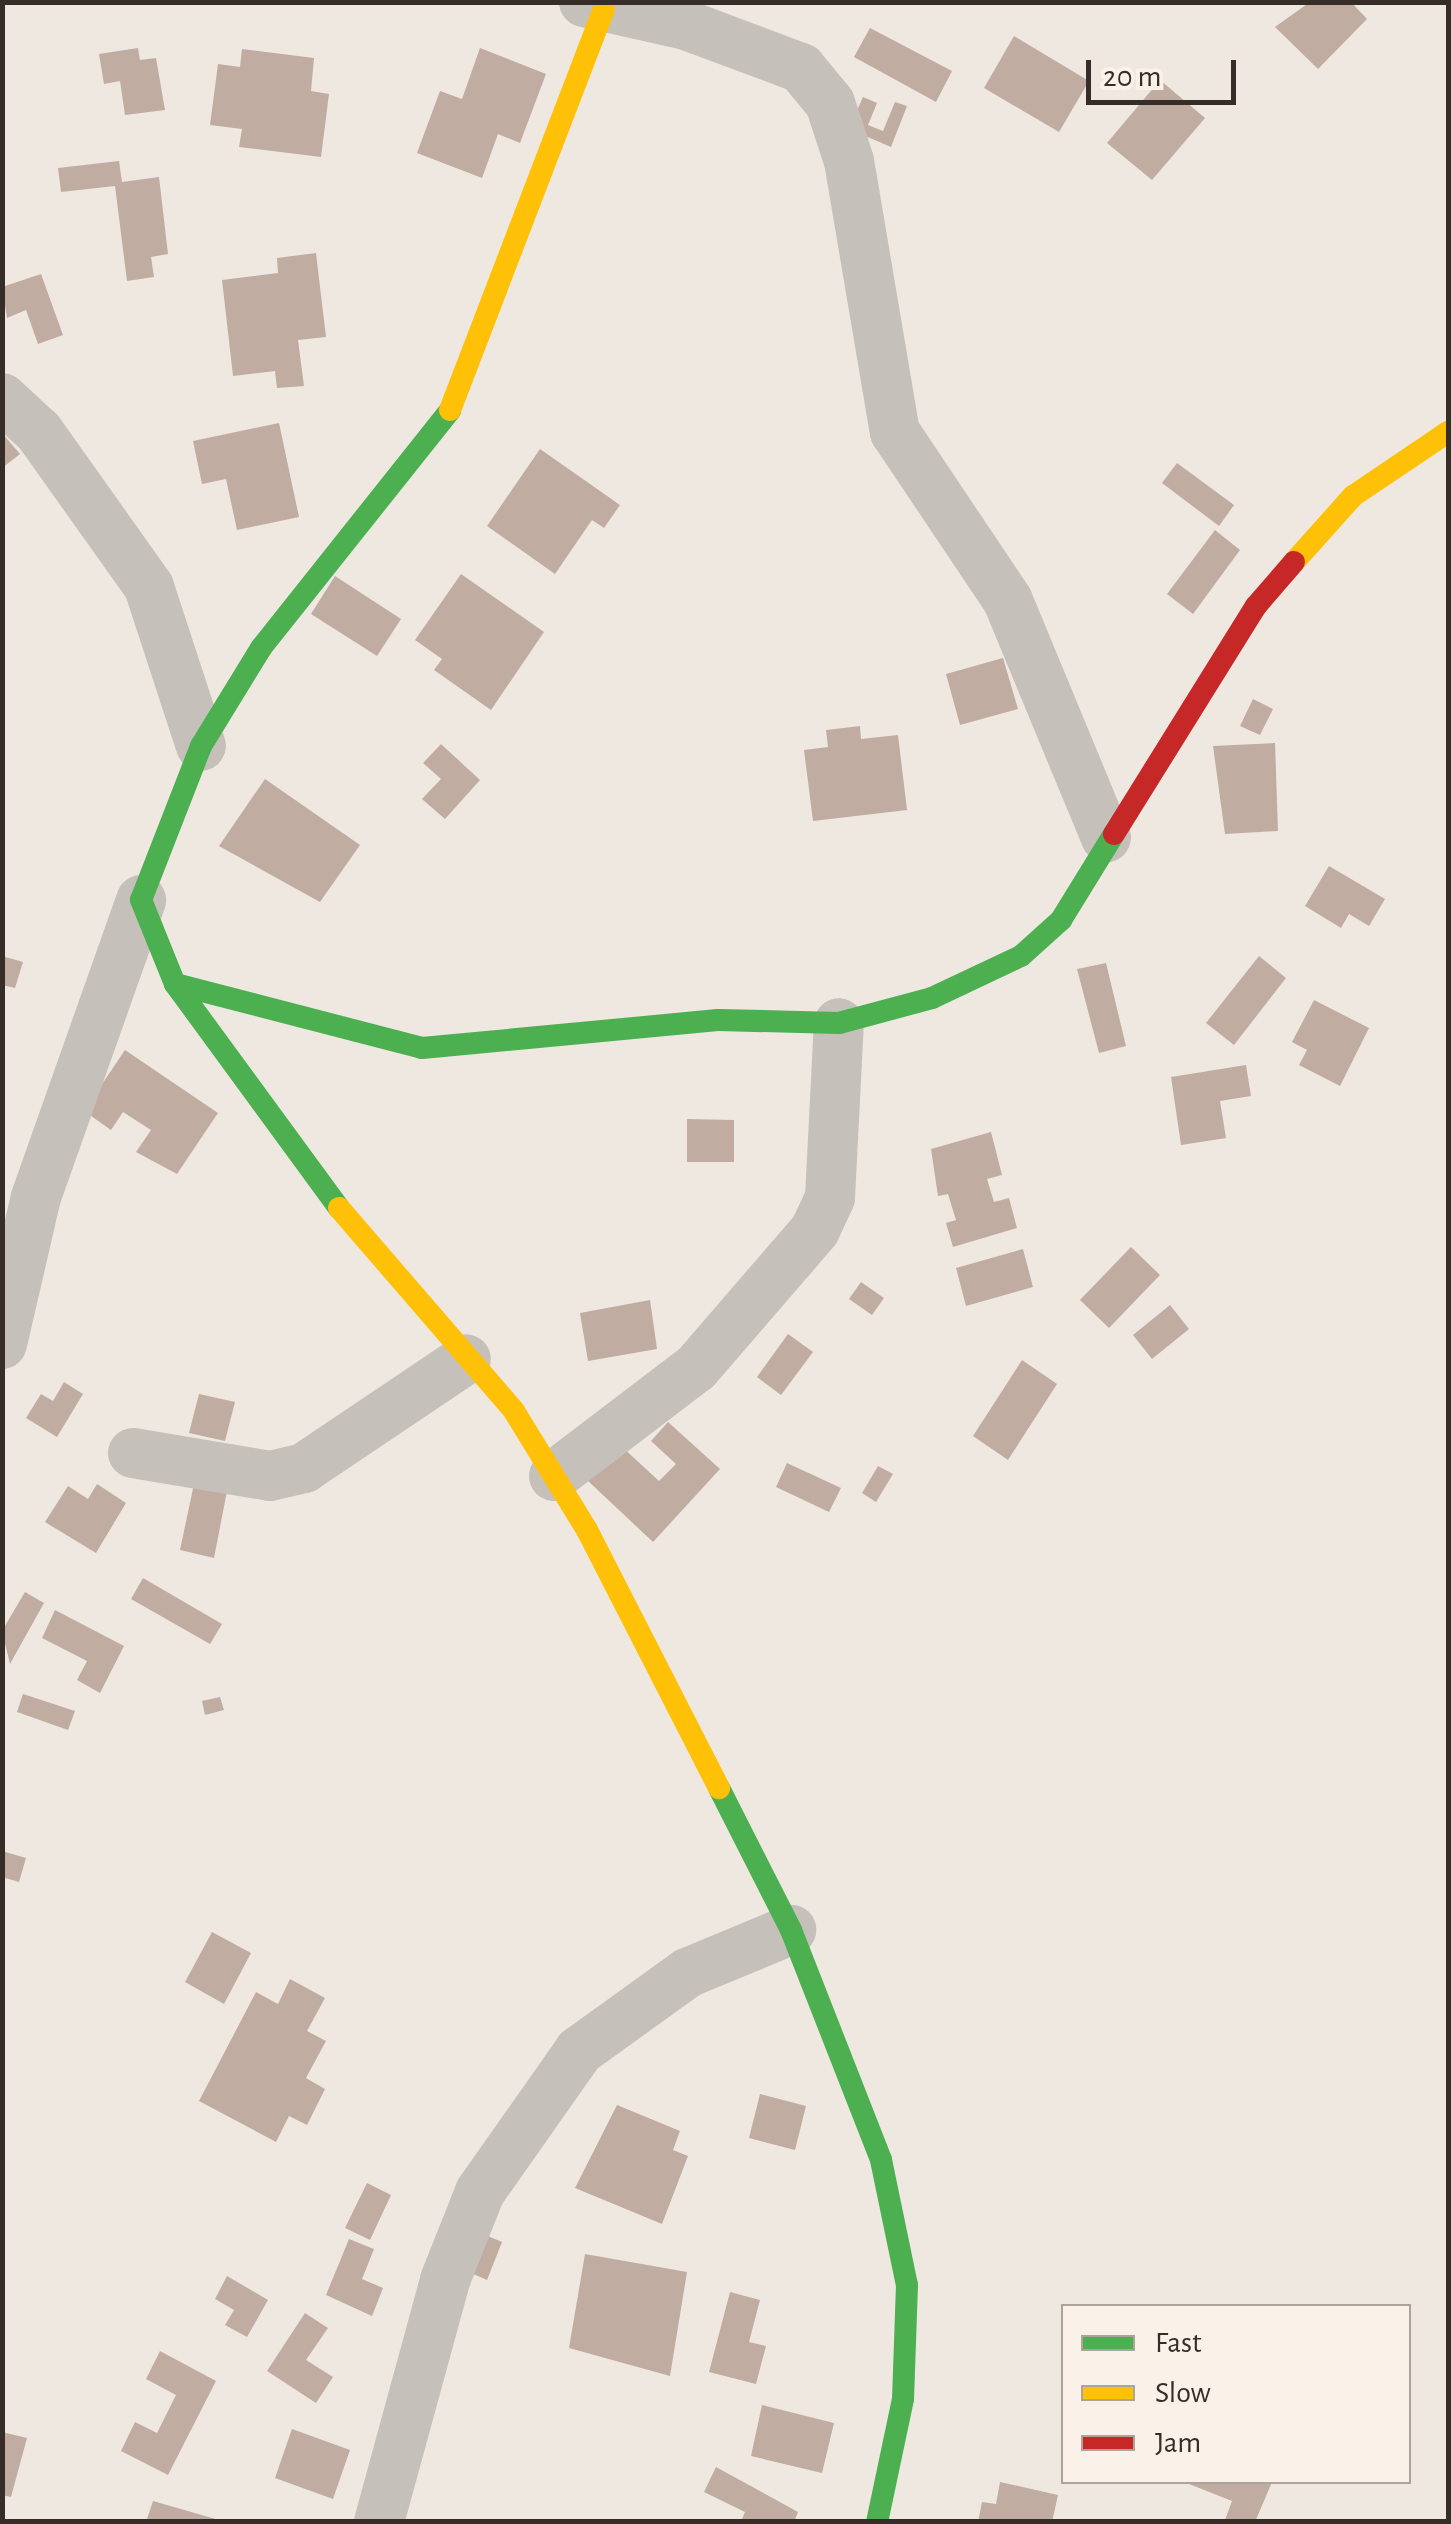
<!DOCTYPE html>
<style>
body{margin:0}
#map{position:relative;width:1451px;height:2524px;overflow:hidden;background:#eee8e1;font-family:"Alegreya Sans",sans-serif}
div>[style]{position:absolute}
.building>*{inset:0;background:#c1aca2}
.street>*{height:50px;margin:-25px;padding:0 25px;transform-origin:25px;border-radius:25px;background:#c6c0ba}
.fast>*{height:22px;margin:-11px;padding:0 11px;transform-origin:11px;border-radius:11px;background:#4caf50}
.slow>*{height:22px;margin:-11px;padding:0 11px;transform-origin:11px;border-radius:11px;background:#ffc107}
.jam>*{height:22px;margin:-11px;padding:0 11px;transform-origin:11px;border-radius:11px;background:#c62828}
span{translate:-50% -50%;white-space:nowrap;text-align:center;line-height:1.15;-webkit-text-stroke:10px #faf2e8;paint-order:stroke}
.frame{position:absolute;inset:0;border:5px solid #372d28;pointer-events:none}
.legend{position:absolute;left:1061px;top:2304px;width:350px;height:180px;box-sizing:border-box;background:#faf2e8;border:2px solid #aca39b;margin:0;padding:12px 18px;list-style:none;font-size:30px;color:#372d28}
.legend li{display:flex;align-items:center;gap:20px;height:50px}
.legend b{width:50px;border:2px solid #aca39b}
.scale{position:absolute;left:1086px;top:60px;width:150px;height:45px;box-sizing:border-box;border:5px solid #372d28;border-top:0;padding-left:12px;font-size:30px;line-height:35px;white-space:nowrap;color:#372d28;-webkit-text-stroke:8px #faf2e8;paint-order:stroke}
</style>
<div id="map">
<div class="building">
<i style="clip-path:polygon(1310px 2px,1351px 2px,1367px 19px,1318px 69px,1275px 27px)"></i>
<i style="clip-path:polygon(870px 28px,952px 71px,936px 102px,854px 57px)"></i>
<i style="clip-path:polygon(1014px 36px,1089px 81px,1059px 132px,984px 88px)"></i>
<i style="clip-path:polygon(138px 48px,140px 60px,156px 58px,165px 110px,125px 115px,120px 81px,104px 84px,99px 54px)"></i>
<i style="clip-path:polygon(480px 48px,546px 74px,520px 143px,498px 134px,482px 178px,417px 153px,440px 91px,462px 99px)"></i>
<i style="clip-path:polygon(242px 49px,314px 58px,311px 91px,329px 94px,321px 157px,239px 147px,242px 129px,210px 125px,218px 64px,240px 67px)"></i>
<i style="clip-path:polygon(1160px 80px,1205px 118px,1152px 180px,1107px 143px)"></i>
<i style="clip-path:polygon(863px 97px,877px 103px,868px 125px,883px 131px,895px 102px,907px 106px,891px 147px,849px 129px)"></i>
<i style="clip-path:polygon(119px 161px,122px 182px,159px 177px,168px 254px,151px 257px,154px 277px,127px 281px,115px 186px,61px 192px,58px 168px)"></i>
<i style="clip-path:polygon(316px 253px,326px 337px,298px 340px,304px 386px,277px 388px,275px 371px,233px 376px,222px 280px,278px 273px,277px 258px)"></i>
<i style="clip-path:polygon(41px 274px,63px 335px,38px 344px,26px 310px,7px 318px,2px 287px)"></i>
<i style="clip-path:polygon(279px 423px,299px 517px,237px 530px,226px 479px,202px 484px,193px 441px)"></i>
<i style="clip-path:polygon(2px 433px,20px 454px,2px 468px)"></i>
<i style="clip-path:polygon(540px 449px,620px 505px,604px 528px,592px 520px,555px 574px,487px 526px)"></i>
<i style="clip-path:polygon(1177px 463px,1234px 505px,1219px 526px,1162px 483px)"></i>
<i style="clip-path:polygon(1215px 530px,1240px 550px,1193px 614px,1167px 594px)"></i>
<i style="clip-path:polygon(461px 574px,544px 632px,491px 710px,434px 670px,442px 659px,415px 640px)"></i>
<i style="clip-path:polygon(335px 576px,401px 619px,377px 656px,311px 614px)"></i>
<i style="clip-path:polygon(1003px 658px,1018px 709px,960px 725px,946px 674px)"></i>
<i style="clip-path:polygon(1253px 699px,1273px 709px,1260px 735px,1240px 726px)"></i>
<i style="clip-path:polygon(860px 726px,861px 739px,898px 735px,907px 810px,813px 821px,804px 750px,828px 747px,826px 730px)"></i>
<i style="clip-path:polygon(1275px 743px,1278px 831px,1225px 834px,1213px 746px)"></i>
<i style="clip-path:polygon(441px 744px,480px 780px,445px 819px,422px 799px,441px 779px,423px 763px)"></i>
<i style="clip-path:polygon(265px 779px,360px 845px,320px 902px,219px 846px)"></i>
<i style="clip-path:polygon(1329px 866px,1385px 899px,1369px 926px,1349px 914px,1341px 928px,1305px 906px)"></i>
<i style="clip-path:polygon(2px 956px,23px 962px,15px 988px,2px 985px)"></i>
<i style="clip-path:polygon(1259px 956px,1286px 978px,1234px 1045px,1206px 1023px)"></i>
<i style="clip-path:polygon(1106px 963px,1126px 1046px,1099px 1053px,1077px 969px)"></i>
<i style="clip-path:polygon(1314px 1000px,1369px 1028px,1340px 1086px,1299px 1065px,1307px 1050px,1292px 1042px)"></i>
<i style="clip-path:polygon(125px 1050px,218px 1113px,177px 1174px,136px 1152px,151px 1130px,123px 1112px,111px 1130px,84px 1111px)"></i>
<i style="clip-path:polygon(1246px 1065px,1251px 1096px,1220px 1101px,1226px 1138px,1181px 1145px,1171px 1077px)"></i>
<i style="clip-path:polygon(687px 1119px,734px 1120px,734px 1162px,687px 1162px)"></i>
<i style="clip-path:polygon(991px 1132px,1002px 1175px,987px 1179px,994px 1202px,1009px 1198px,1017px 1228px,953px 1247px,946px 1223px,956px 1220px,948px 1194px,938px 1196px,931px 1149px)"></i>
<i style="clip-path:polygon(1131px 1247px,1160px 1275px,1109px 1328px,1080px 1300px)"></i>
<i style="clip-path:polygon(1023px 1249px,1033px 1287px,966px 1306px,956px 1268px)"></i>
<i style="clip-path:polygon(861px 1282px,884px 1298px,872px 1315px,849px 1299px)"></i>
<i style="clip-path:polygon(650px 1300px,657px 1349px,588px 1361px,580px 1313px)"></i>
<i style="clip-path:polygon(1170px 1305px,1189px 1329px,1152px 1359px,1133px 1335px)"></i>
<i style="clip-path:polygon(788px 1334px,813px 1352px,781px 1395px,757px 1377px)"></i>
<i style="clip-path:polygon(1022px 1360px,1057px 1384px,1008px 1460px,973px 1436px)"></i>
<i style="clip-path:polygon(64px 1382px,83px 1394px,57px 1437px,26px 1418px,41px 1394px,53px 1401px)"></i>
<i style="clip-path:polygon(199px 1394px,235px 1402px,225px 1441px,189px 1433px)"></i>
<i style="clip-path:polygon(668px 1422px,720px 1469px,653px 1542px,587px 1480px,620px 1445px,659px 1481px,676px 1464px,651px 1441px)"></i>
<i style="clip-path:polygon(787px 1463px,841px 1488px,829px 1512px,776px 1487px)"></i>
<i style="clip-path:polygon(878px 1466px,893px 1474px,876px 1502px,862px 1493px)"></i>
<i style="clip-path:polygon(97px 1484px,126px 1503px,96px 1553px,45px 1522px,68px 1486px,88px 1499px)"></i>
<i style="clip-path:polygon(194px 1484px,227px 1491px,214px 1558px,180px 1550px)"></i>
<i style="clip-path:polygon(143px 1578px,222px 1624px,210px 1644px,131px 1599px)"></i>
<i style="clip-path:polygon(25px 1592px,44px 1603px,10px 1664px,2px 1631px)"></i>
<i style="clip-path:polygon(55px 1610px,124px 1646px,100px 1693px,77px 1680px,87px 1661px,42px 1638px)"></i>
<i style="clip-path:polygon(23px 1694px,75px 1711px,68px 1730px,17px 1712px)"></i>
<i style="clip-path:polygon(220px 1697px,224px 1710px,205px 1715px,202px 1701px)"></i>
<i style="clip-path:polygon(2px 1851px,26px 1858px,19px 1882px,2px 1877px)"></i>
<i style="clip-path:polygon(212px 1932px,251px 1953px,224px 2004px,185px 1982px)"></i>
<i style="clip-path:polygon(290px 1979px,325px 1998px,307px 2031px,326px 2041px,306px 2078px,325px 2089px,307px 2125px,289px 2116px,276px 2142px,199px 2101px,256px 1992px,278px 2004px)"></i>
<i style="clip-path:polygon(760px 2094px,806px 2106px,795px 2150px,749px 2138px)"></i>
<i style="clip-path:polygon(617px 2105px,680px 2131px,673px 2150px,688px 2156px,662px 2224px,575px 2188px)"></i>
<i style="clip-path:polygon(367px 2183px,391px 2195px,370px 2240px,345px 2228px)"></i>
<i style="clip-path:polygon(478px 2232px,502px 2242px,487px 2280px,462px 2269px)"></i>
<i style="clip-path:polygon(349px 2239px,374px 2249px,362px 2279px,383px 2288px,372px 2316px,326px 2295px)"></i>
<i style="clip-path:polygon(585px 2254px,687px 2272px,670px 2376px,569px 2348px)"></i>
<i style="clip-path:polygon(227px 2276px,268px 2300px,247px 2337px,225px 2325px,234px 2310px,215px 2299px)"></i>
<i style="clip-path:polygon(730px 2292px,760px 2300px,749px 2342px,766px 2346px,756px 2384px,709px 2372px)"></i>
<i style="clip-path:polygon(305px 2313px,328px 2328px,306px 2360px,333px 2377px,316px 2403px,267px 2371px)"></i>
<i style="clip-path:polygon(160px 2351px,216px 2381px,168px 2475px,121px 2451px,135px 2422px,157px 2433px,176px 2395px,146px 2379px)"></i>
<i style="clip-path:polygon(762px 2405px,834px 2423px,822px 2473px,751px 2456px)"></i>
<i style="clip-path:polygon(292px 2429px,350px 2450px,333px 2499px,275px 2478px)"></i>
<i style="clip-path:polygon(2px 2432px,27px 2438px,11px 2497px,2px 2495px)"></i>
<i style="clip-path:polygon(716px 2467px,798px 2512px,794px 2522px,742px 2519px,745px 2512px,704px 2492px)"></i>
<i style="clip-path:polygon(1000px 2482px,1058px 2495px,1052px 2522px,978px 2522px,982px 2502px,996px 2504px)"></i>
<i style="clip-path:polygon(1184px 2482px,1272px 2482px,1255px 2522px,1225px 2520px,1232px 2501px)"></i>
<i style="clip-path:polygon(153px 2501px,219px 2520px,219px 2522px,146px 2522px)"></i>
</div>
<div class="street">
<i style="left:584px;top:2px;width:105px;rotate:12.7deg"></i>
<i style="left:686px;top:25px;width:123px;rotate:20.5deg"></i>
<i style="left:801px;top:68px;width:45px;rotate:50.4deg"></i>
<i style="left:830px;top:103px;width:61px;rotate:71.9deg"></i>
<i style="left:849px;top:161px;width:275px;rotate:80.4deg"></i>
<i style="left:895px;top:432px;width:203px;rotate:56.2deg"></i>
<i style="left:1008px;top:601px;width:256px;rotate:67.5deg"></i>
<i style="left:2px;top:398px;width:50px;rotate:42.6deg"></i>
<i style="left:39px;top:432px;width:190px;rotate:54.6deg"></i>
<i style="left:149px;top:587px;width:167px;rotate:71.9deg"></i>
<i style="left:2px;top:1344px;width:151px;rotate:-77deg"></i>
<i style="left:36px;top:1197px;width:315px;rotate:-70.5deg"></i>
<i style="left:133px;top:1453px;width:139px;rotate:9.5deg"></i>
<i style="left:270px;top:1476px;width:35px;rotate:-13deg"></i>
<i style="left:304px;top:1468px;width:195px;rotate:-33.9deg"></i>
<i style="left:554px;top:1476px;width:178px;rotate:-37.3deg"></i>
<i style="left:696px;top:1368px;width:182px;rotate:-49.2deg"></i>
<i style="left:815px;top:1230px;width:35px;rotate:-65deg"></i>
<i style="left:830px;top:1198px;width:175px;rotate:-87.1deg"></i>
<i style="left:379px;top:2522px;width:251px;rotate:-74.7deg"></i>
<i style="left:445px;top:2280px;width:95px;rotate:-68.3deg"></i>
<i style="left:480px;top:2192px;width:172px;rotate:-54.9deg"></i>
<i style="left:579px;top:2051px;width:133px;rotate:-35.8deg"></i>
<i style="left:687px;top:1973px;width:113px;rotate:-22.5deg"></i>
</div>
<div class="fast">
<i style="left:175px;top:984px;width:255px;rotate:14.5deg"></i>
<i style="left:422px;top:1048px;width:297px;rotate:-5.4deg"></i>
<i style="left:718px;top:1020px;width:121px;rotate:1.4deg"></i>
<i style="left:839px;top:1023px;width:96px;rotate:-15deg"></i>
<i style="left:932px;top:998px;width:98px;rotate:-25.3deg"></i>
<i style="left:1021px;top:956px;width:54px;rotate:-42deg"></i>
<i style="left:1061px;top:920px;width:101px;rotate:-58.4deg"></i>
<i style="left:339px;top:1208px;width:278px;rotate:-126.2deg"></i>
<i style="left:175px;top:984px;width:91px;rotate:-112deg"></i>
<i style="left:141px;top:900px;width:165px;rotate:-68.7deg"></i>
<i style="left:201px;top:746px;width:115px;rotate:-58.5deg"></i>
<i style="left:261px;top:648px;width:304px;rotate:-51.5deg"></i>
<i style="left:719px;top:1788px;width:159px;rotate:63.1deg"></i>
<i style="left:791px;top:1930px;width:247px;rotate:68.6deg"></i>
<i style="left:881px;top:2160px;width:128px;rotate:78.3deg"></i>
<i style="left:907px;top:2285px;width:114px;rotate:92deg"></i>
<i style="left:903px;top:2399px;width:126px;rotate:101.9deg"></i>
</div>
<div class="slow">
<i style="left:450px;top:410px;width:430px;rotate:-69deg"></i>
<i style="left:1294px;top:562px;width:89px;rotate:-48.2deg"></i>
<i style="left:1353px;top:496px;width:115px;rotate:-34deg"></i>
<i style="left:339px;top:1208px;width:268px;rotate:49.2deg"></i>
<i style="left:514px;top:1411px;width:140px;rotate:58.5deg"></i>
<i style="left:587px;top:1530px;width:290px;rotate:62.9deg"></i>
</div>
<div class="jam">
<i style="left:1114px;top:834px;width:269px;rotate:-58.1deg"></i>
<i style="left:1256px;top:606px;width:58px;rotate:-49.2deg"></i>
</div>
<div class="frame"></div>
<ul class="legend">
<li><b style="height:12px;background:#4caf50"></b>Fast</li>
<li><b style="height:12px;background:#ffc107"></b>Slow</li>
<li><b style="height:12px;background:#c62828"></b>Jam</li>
</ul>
<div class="scale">20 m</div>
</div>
